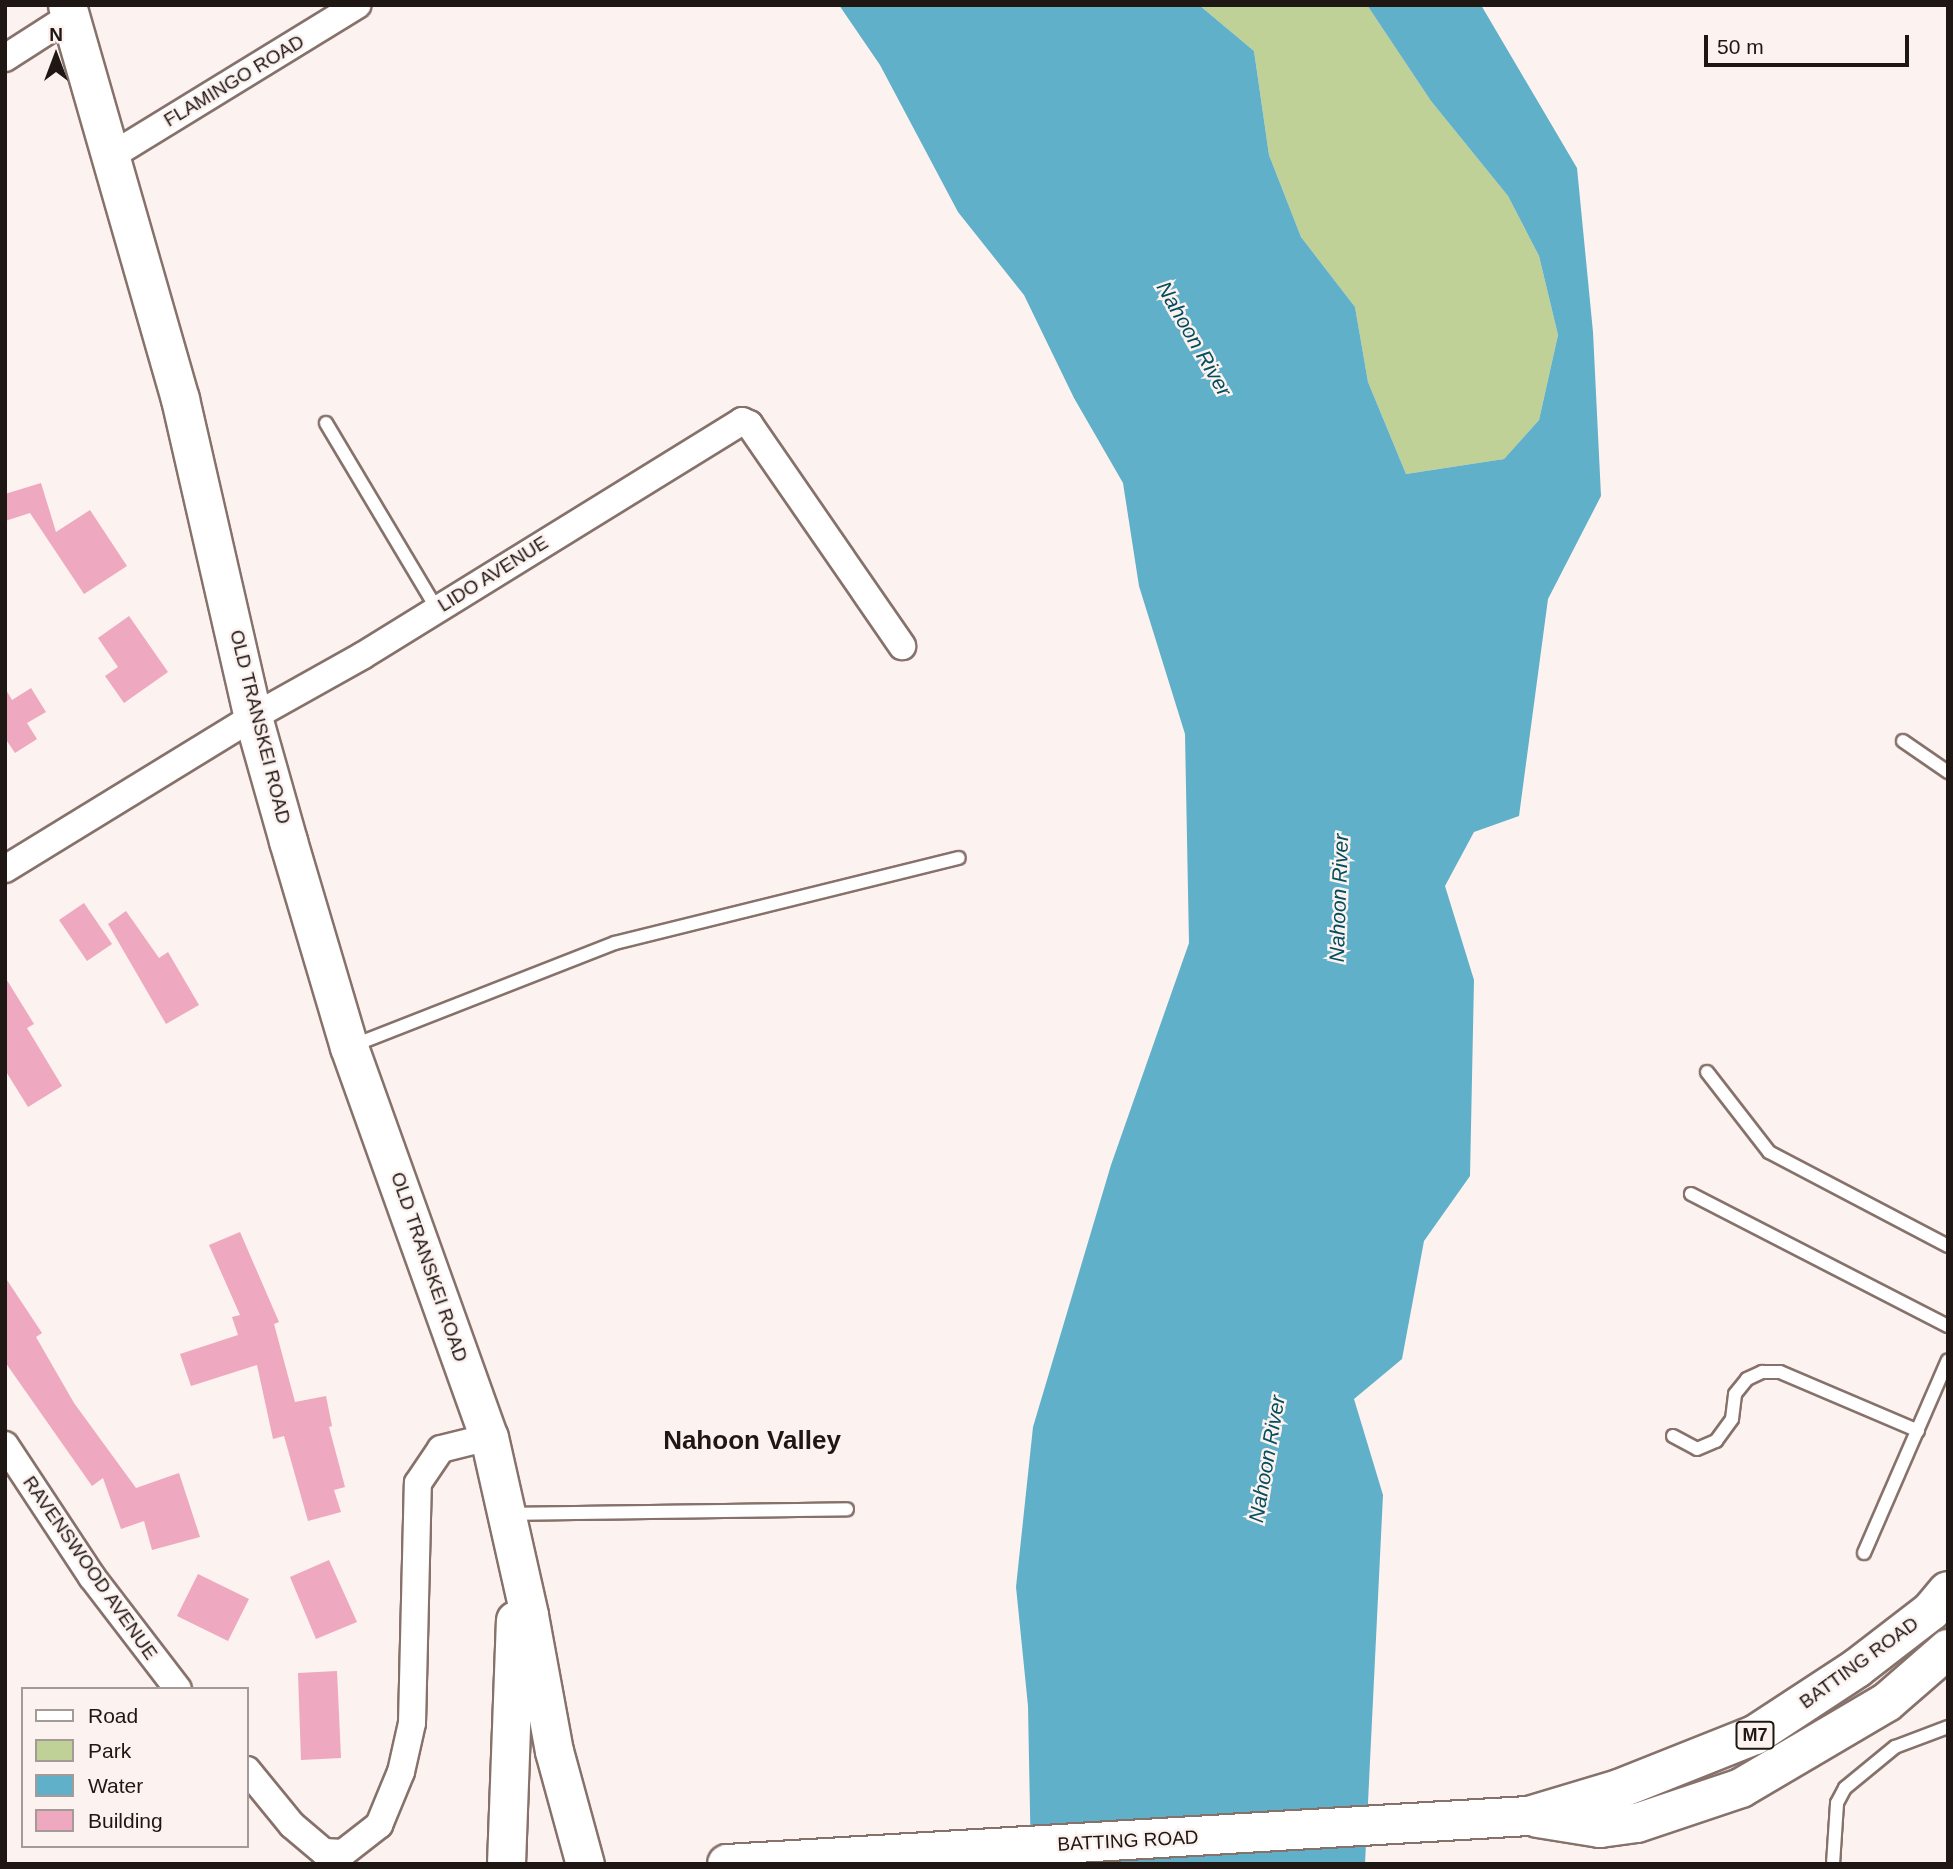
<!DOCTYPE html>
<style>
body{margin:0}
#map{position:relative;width:1953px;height:1869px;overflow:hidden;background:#fcf2ef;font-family:Helvetica,sans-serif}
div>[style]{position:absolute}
.green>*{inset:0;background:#bfd197}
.water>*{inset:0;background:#5fb0c8}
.building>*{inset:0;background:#eea8bf}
.roads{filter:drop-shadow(2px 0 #87726b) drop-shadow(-2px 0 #87726b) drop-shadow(0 2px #87726b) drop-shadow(0 -2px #87726b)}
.service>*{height:12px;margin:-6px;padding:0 6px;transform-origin:6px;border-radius:6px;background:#fff}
.minor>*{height:26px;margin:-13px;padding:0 13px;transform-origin:13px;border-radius:13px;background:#fff}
.secondary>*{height:37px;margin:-18.5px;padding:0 18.5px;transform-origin:18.5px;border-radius:18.5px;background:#fff}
.primary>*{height:38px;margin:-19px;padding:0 19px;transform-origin:19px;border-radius:19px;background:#fff}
span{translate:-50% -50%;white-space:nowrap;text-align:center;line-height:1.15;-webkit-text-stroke:5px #fcf2ef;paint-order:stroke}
.shield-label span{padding:2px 5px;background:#fcf2ef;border:2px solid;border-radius:5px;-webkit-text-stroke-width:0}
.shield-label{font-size:18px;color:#1f1714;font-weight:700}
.street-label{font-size:19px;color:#1f1714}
.water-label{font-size:21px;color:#024d5e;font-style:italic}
.district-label{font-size:26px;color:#1f1714;font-weight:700}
.frame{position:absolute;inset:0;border:7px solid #1f1714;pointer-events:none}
.legend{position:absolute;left:21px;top:1687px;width:228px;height:161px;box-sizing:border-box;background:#fcf2ef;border:2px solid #a49a97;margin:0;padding:9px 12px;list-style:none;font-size:21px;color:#1f1714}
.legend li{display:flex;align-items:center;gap:14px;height:35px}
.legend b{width:35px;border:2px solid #a49a97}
.north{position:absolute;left:21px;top:21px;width:70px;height:70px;-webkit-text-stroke:5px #fcf2ef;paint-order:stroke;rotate:0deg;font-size:19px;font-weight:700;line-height:28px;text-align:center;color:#1f1714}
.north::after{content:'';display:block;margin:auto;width:24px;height:32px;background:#1f1714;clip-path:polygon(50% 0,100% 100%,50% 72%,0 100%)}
.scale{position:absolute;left:1704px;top:35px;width:205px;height:32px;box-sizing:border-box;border:4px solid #1f1714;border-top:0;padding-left:9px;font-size:21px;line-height:24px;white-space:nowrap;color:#1f1714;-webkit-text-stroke:5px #fcf2ef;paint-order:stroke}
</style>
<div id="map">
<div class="green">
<i style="clip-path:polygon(1199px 5px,1367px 5px,1431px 101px,1508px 196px,1539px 256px,1558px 335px,1539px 420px,1504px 459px,1406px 474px,1368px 382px,1355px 307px,1301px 237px,1269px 155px,1254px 51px)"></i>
</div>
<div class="water">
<i style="clip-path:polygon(839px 5px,1199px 5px,1254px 51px,1269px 155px,1301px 237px,1355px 307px,1368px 382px,1406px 474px,1504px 459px,1539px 420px,1558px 335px,1539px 256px,1508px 196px,1431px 101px,1367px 5px,1481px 5px,1577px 168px,1593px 332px,1601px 496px,1548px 599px,1519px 816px,1474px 832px,1445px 886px,1474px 980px,1470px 1176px,1424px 1241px,1402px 1359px,1354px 1399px,1383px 1495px,1365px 1864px,1031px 1864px,1028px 1706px,1016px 1587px,1033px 1427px,1111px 1165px,1189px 943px,1185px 734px,1139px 586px,1123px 483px,1074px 398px,1024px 295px,958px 212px,880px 65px)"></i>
</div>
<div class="building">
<i style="clip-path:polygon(41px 483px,56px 532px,90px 510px,127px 566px,84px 594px,30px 513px,5px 521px,5px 494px)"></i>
<i style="clip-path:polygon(129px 616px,168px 672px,124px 703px,105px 676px,118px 667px,98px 638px)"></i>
<i style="clip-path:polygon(5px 688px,12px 700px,31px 688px,46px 712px,27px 723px,37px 739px,15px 753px,5px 738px)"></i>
<i style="clip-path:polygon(84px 903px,112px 944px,87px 961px,59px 920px)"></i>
<i style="clip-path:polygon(126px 911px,159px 958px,168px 952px,199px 1005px,166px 1024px,108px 924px)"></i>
<i style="clip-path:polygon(5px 977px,34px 1024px,27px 1028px,62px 1086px,28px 1107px,5px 1070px)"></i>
<i style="clip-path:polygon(240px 1232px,279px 1322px,274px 1324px,295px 1402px,326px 1396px,332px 1426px,329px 1427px,345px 1487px,334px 1490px,341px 1512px,308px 1521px,284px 1436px,273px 1439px,257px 1365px,191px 1386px,180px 1354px,238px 1335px,232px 1317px,240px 1315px,209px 1245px)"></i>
<i style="clip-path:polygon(5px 1277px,42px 1333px,36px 1337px,74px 1403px,136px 1488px,179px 1473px,200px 1537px,152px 1550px,144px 1521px,121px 1529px,103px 1478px,92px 1486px,5px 1362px)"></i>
<i style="clip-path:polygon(329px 1560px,357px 1622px,316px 1639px,290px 1577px)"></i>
<i style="clip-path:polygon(198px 1574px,249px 1599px,228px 1641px,177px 1616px)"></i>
<i style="clip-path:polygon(337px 1671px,341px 1758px,301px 1760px,298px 1673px)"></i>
</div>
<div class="roads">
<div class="service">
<i style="left:326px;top:423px;width:217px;rotate:59.2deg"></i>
<i style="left:1903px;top:741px;width:55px;rotate:34.6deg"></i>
<i style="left:352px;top:1046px;width:282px;rotate:-21.4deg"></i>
<i style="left:615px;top:943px;width:354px;rotate:-13.9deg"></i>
<i style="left:1707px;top:1072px;width:101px;rotate:52.2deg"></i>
<i style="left:1769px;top:1152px;width:202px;rotate:27.7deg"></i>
<i style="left:1691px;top:1194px;width:289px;rotate:27.2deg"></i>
<i style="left:1673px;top:1436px;width:27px;rotate:28deg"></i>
<i style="left:1697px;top:1449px;width:21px;rotate:-23deg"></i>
<i style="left:1716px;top:1441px;width:27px;rotate:-54deg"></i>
<i style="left:1732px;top:1419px;width:25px;rotate:-83deg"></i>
<i style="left:1735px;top:1394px;width:19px;rotate:-51deg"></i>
<i style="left:1747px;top:1379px;width:17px;rotate:-25deg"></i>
<i style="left:1762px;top:1372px;width:18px"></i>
<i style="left:1780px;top:1372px;width:150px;rotate:23.1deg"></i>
<i style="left:508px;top:1514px;width:339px;rotate:-0.8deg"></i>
<i style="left:1864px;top:1553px;width:210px;rotate:-66.5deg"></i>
<i style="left:1833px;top:1864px;width:61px;rotate:-86.2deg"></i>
<i style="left:1837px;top:1803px;width:17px;rotate:-62deg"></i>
<i style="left:1845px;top:1788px;width:65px;rotate:-39.4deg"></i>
<i style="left:1895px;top:1747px;width:57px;rotate:-20.7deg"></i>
</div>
<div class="minor">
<i style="left:5px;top:58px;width:80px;rotate:-32.7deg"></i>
<i style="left:111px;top:156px;width:289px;rotate:-31.5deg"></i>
<i style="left:5px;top:869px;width:291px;rotate:-31.5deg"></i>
<i style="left:253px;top:717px;width:125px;rotate:-29.2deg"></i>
<i style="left:362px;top:656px;width:447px;rotate:-31.7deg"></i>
<i style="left:742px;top:421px;width:8px;rotate:23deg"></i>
<i style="left:749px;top:424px;width:270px;rotate:55.4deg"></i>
<i style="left:5px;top:1445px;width:158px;rotate:56.6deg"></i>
<i style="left:92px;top:1577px;width:141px;rotate:52.5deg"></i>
<i style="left:247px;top:1770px;width:71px;rotate:50.7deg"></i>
<i style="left:292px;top:1825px;width:42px;rotate:40.2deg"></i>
<i style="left:324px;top:1852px;width:19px;rotate:3deg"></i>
<i style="left:343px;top:1853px;width:46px;rotate:-37.9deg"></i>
<i style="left:379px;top:1825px;width:57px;rotate:-67.5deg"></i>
<i style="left:401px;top:1772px;width:50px;rotate:-77.3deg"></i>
<i style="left:412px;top:1723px;width:240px;rotate:-88.6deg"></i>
<i style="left:418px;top:1483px;width:41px;rotate:-55.9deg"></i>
<i style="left:441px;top:1449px;width:49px;rotate:-14deg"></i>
</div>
<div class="secondary">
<i style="left:67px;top:5px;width:410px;rotate:74deg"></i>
<i style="left:180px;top:399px;width:326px;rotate:77.1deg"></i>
<i style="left:253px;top:717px;width:129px;rotate:74.2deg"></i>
<i style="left:288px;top:841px;width:215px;rotate:73.5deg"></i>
<i style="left:349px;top:1047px;width:414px;rotate:70.3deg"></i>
<i style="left:489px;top:1437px;width:182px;rotate:77.3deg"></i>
<i style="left:529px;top:1615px;width:138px;rotate:79.6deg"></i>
<i style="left:554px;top:1751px;width:117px;rotate:74.7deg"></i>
<i style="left:506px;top:1864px;width:244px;rotate:-87.9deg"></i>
</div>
<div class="primary">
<i style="left:1538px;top:1818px;width:63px;rotate:9.2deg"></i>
<i style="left:1600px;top:1828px;width:37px;rotate:-8deg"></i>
<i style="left:1637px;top:1823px;width:110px;rotate:-18.6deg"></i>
<i style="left:1741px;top:1788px;width:169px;rotate:-30.5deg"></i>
<i style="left:1887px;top:1702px;width:81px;rotate:-41deg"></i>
<i style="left:727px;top:1864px;width:803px;rotate:-3.43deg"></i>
<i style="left:1529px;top:1816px;width:94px;rotate:-16.7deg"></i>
<i style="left:1619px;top:1789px;width:146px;rotate:-21.7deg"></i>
<i style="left:1755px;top:1735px;width:122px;rotate:-33.3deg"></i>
<i style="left:1857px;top:1668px;width:93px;rotate:-37.6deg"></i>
<i style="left:1931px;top:1611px;width:26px;rotate:-50deg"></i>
</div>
</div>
<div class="shield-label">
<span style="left:1755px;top:1735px">M7</span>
</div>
<div class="street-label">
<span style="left:234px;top:81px;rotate:-31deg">FLAMINGO ROAD</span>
<span style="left:493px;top:574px;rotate:-32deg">LIDO AVENUE</span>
<span style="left:260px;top:727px;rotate:76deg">OLD TRANSKEI ROAD</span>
<span style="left:429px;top:1267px;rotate:71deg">OLD TRANSKEI ROAD</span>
<span style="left:90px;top:1568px;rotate:55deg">RAVENSWOOD AVENUE</span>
<span style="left:1859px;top:1663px;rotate:-36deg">BATTING ROAD</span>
<span style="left:1128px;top:1841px;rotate:-3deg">BATTING ROAD</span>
</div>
<div class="water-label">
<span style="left:1194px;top:339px;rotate:60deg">Nahoon River</span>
<span style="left:1339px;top:898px;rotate:-88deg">Nahoon River</span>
<span style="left:1267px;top:1459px;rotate:-80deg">Nahoon River</span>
</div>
<div class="district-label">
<span style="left:752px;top:1441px">Nahoon Valley</span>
</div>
<div class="frame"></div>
<ul class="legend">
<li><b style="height:9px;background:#fff"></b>Road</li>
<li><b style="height:19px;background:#bfd197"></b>Park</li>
<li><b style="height:19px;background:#5fb0c8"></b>Water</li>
<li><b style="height:19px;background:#eea8bf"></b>Building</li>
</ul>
<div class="north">N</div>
<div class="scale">50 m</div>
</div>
